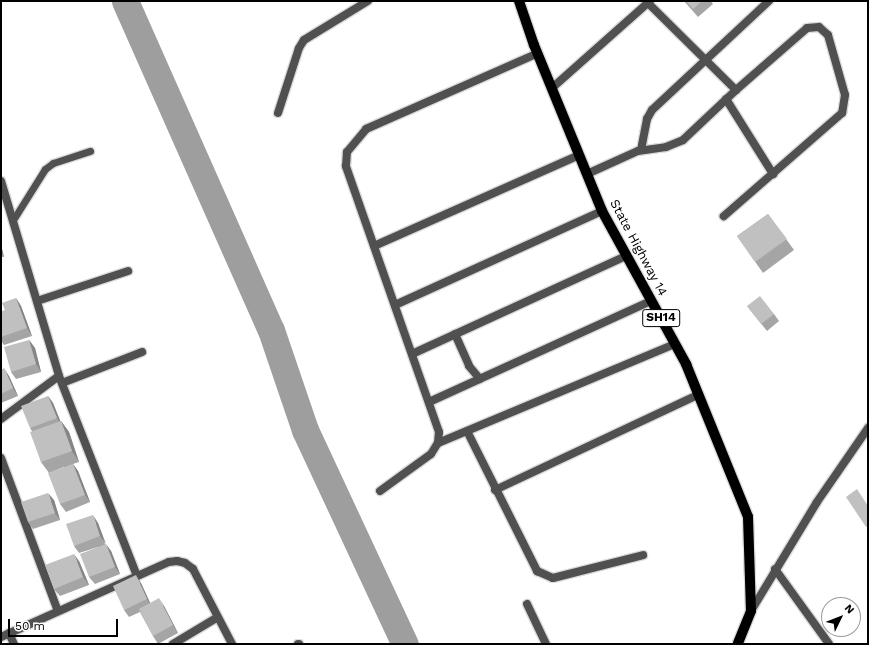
<!DOCTYPE html>
<style>
body{margin:0}
#map{position:relative;width:869px;height:645px;overflow:hidden;background:#fff;font-family:"Work Sans",sans-serif}
div>[style]{position:absolute}
.river>*{height:27px;margin:-13.5px;padding:0 13.5px;transform-origin:13.5px;border-radius:13.5px;background:#9e9e9e}
.roads{filter:drop-shadow(1px 0 #dbdbdb) drop-shadow(-1px 0 #dbdbdb) drop-shadow(0 1px #dbdbdb) drop-shadow(0 -1px #dbdbdb)}
.lane>*{height:7px;margin:-3.5px;padding:0 3.5px;transform-origin:3.5px;border-radius:3.5px;background:#505050}
.street>*{height:8px;margin:-4px;padding:0 4px;transform-origin:4px;border-radius:4px;background:#505050}
.primary>*{height:10px;margin:-5px;padding:0 5px;transform-origin:5px;border-radius:5px;background:#000}
.wall>*{inset:0;background:#a5a5a5}
.shaded-wall>*{inset:0;background:#868686}
.building>*{inset:0;background:#c0c0c0}
span{translate:-50% -50%;white-space:nowrap;text-align:center;line-height:1.15;-webkit-text-stroke:3px #fff;paint-order:stroke}
.shield-label span{padding:1px 3px;background:#fff;border:1px solid;border-radius:3px;-webkit-text-stroke-width:0}
.shield-label{font-size:12px;color:#000;font-weight:700}
.street-label{font-size:13px;color:#000}
.frame{position:absolute;inset:0;border:2px solid #000;pointer-events:none}
.north{position:absolute;left:821px;top:597px;width:40px;height:40px;box-sizing:border-box;background:#fff;border:1px solid #999;border-radius:50%;rotate:47deg;font-size:11px;font-weight:700;line-height:16px;text-align:center;color:#000}
.north::after{content:'';display:block;margin:auto;width:14px;height:18px;background:#000;clip-path:polygon(50% 0,100% 100%,50% 72%,0 100%)}
.scale{position:absolute;left:8px;top:619px;width:110px;height:18px;box-sizing:border-box;border:2px solid #000;border-top:0;padding-left:5px;font-size:12px;line-height:14px;white-space:nowrap;color:#000;-webkit-text-stroke:3px #fff;paint-order:stroke}
</style>
<div id="map">
<div class="river">
<i style="left:125px;top:1px;width:360px;rotate:66.1deg"></i>
<i style="left:271px;top:330px;width:106px;rotate:71.2deg"></i>
<i style="left:305px;top:430px;width:236px;rotate:65deg"></i>
</div>
<div class="roads">
<div class="lane">
<i style="left:13px;top:220px;width:60px;rotate:-57.9deg"></i>
<i style="left:45px;top:169px;width:10px;rotate:-37deg"></i>
<i style="left:53px;top:163px;width:39px;rotate:-18deg"></i>
</div>
<div class="street">
<i style="left:648px;top:3px;width:124px;rotate:44.7deg"></i>
<i style="left:552px;top:88px;width:131px;rotate:-41.6deg"></i>
<i style="left:726px;top:99px;width:89px;rotate:57.9deg"></i>
<i style="left:278px;top:113px;width:68px;rotate:-72.1deg"></i>
<i style="left:299px;top:48px;width:9px;rotate:-58deg"></i>
<i style="left:304px;top:40px;width:75px;rotate:-31.4deg"></i>
<i style="left:641px;top:150px;width:32px;rotate:-79deg"></i>
<i style="left:647px;top:119px;width:10px;rotate:-61deg"></i>
<i style="left:652px;top:110px;width:160px;rotate:-43deg"></i>
<i style="left:587px;top:174px;width:56px;rotate:-24.3deg"></i>
<i style="left:638px;top:151px;width:28px;rotate:-8deg"></i>
<i style="left:666px;top:147px;width:18px;rotate:-22deg"></i>
<i style="left:683px;top:140px;width:73px;rotate:-43.3deg"></i>
<i style="left:736px;top:90px;width:94px;rotate:-41.1deg"></i>
<i style="left:807px;top:28px;width:12px;rotate:-5deg"></i>
<i style="left:819px;top:27px;width:12px;rotate:42deg"></i>
<i style="left:828px;top:35px;width:62px;rotate:74.2deg"></i>
<i style="left:845px;top:95px;width:18px;rotate:99deg"></i>
<i style="left:842px;top:113px;width:157px;rotate:138.9deg"></i>
<i style="left:1px;top:181px;width:203px;rotate:73.4deg"></i>
<i style="left:59px;top:376px;width:215px;rotate:68.7deg"></i>
<i style="left:374px;top:246px;width:224px;rotate:-23.9deg"></i>
<i style="left:37px;top:301px;width:96px;rotate:-18.2deg"></i>
<i style="left:395px;top:305px;width:227px;rotate:-24.4deg"></i>
<i style="left:455px;top:334px;width:35px;rotate:66deg"></i>
<i style="left:469px;top:366px;width:17px;rotate:50deg"></i>
<i style="left:412px;top:354px;width:235px;rotate:-24.6deg"></i>
<i style="left:62px;top:383px;width:86px;rotate:-21.2deg"></i>
<i style="left:429px;top:402px;width:244px;rotate:-24.5deg"></i>
<i style="left:1px;top:419px;width:72px;rotate:-36.6deg"></i>
<i style="left:467px;top:431px;width:157px;rotate:63.4deg"></i>
<i style="left:537px;top:571px;width:17px;rotate:24deg"></i>
<i style="left:553px;top:578px;width:93px;rotate:-14.3deg"></i>
<i style="left:438px;top:443px;width:257px;rotate:-22.7deg"></i>
<i style="left:1px;top:458px;width:163px;rotate:69.6deg"></i>
<i style="left:495px;top:490px;width:224px;rotate:-25.1deg"></i>
<i style="left:380px;top:491px;width:63px;rotate:-36deg"></i>
<i style="left:431px;top:454px;width:13px;rotate:-58deg"></i>
<i style="left:438px;top:443px;width:11px;rotate:-85deg"></i>
<i style="left:439px;top:432px;width:282px;rotate:-109.3deg"></i>
<i style="left:346px;top:166px;width:14px;rotate:-86deg"></i>
<i style="left:347px;top:152px;width:30px;rotate:-50deg"></i>
<i style="left:366px;top:129px;width:188px;rotate:-23.8deg"></i>
<i style="left:775px;top:569px;width:92px;rotate:54.2deg"></i>
<i style="left:527px;top:604px;width:44px;rotate:64.6deg"></i>
<i style="left:751px;top:611px;width:127px;rotate:-58.8deg"></i>
<i style="left:817px;top:502px;width:90px;rotate:-55.4deg"></i>
<i style="left:9px;top:633px;width:12px;rotate:66deg"></i>
<i style="left:1px;top:637px;width:184px;rotate:-24.1deg"></i>
<i style="left:169px;top:562px;width:8px;rotate:-7deg"></i>
<i style="left:177px;top:561px;width:8px;rotate:14deg"></i>
<i style="left:185px;top:563px;width:10px;rotate:37deg"></i>
<i style="left:193px;top:569px;width:85px;rotate:62.5deg"></i>
<i style="left:173px;top:644px;width:52px;rotate:-31deg"></i>
<i style="left:298px;top:644px;width:1px"></i>
</div>
<div class="primary">
<i style="left:519px;top:1px;width:46px;rotate:71.2deg"></i>
<i style="left:534px;top:45px;width:179px;rotate:67.7deg"></i>
<i style="left:602px;top:211px;width:175px;rotate:61.2deg"></i>
<i style="left:686px;top:364px;width:165px;rotate:67.9deg"></i>
<i style="left:748px;top:517px;width:94px;rotate:88.2deg"></i>
<i style="left:751px;top:611px;width:35px;rotate:112deg"></i>
</div>
</div>
<div class="wall">
<i style="clip-path:polygon(684px 1px,711px 1px,713px 4px,698px 17px)"></i>
<i style="clip-path:polygon(768px 214px,794px 250px,763px 273px,737px 236px)"></i>
<i style="clip-path:polygon(1px 245px,4px 257px,1px 257px)"></i>
<i style="clip-path:polygon(16px 298px,21px 306px,32px 336px,4px 345px,1px 341px,1px 312px,5px 310px)"></i>
<i style="clip-path:polygon(747px 306px,774px 314px,779px 321px,767px 331px)"></i>
<i style="clip-path:polygon(29px 340px,35px 348px,41px 372px,16px 379px,11px 372px)"></i>
<i style="clip-path:polygon(1px 370px,9px 376px,18px 396px,1px 403px)"></i>
<i style="clip-path:polygon(48px 396px,53px 403px,60px 421px,61px 421px,69px 432px,79px 462px,73px 464px,78px 471px,90px 502px,66px 512px,60px 504px,64px 467px,49px 473px,41px 462px,32px 431px,30px 428px)"></i>
<i style="clip-path:polygon(54px 500px,60px 520px,33px 529px,28px 522px)"></i>
<i style="clip-path:polygon(98px 523px,105px 544px,111px 551px,120px 574px,95px 584px,89px 577px,98px 547px,79px 553px,74px 546px)"></i>
<i style="clip-path:polygon(79px 561px,89px 585px,60px 596px,54px 589px)"></i>
<i style="clip-path:polygon(141px 583px,150px 603px,164px 606px,178px 633px,158px 644px,153px 636px,140px 612px,129px 617px,124px 610px)"></i>
</div>
<div class="shaded-wall">
<i style="clip-path:polygon(1px 245px,4px 257px,1px 252px)"></i>
<i style="clip-path:polygon(16px 298px,21px 306px,32px 336px,27px 328px)"></i>
<i style="clip-path:polygon(29px 340px,35px 348px,41px 372px,36px 364px)"></i>
<i style="clip-path:polygon(4px 368px,9px 376px,18px 396px,13px 388px)"></i>
<i style="clip-path:polygon(48px 396px,53px 403px,62px 425px,57px 418px)"></i>
<i style="clip-path:polygon(61px 421px,69px 432px,79px 462px,72px 451px)"></i>
<i style="clip-path:polygon(73px 464px,78px 471px,90px 502px,85px 495px)"></i>
<i style="clip-path:polygon(48px 493px,54px 500px,60px 520px,55px 513px)"></i>
<i style="clip-path:polygon(93px 515px,98px 523px,106px 544px,100px 536px)"></i>
<i style="clip-path:polygon(106px 544px,111px 551px,120px 574px,115px 567px)"></i>
<i style="clip-path:polygon(74px 554px,79px 561px,89px 585px,83px 577px)"></i>
<i style="clip-path:polygon(136px 575px,141px 583px,152px 607px,147px 599px)"></i>
<i style="clip-path:polygon(159px 598px,164px 606px,178px 633px,173px 625px)"></i>
</div>
<div class="building">
<i style="clip-path:polygon(686px 1px,702px 1px,693px 9px)"></i>
<i style="clip-path:polygon(768px 214px,787px 239px,755px 262px,737px 236px)"></i>
<i style="clip-path:polygon(760px 296px,774px 314px,761px 324px,747px 306px)"></i>
<i style="clip-path:polygon(16px 298px,27px 328px,1px 337px,1px 312px,5px 310px,2px 303px)"></i>
<i style="clip-path:polygon(29px 340px,36px 364px,11px 372px,4px 347px)"></i>
<i style="clip-path:polygon(4px 368px,13px 388px,1px 394px,1px 370px)"></i>
<i style="clip-path:polygon(48px 396px,57px 418px,30px 428px,21px 406px)"></i>
<i style="clip-path:polygon(61px 421px,72px 451px,41px 462px,30px 432px)"></i>
<i style="clip-path:polygon(73px 464px,85px 495px,60px 504px,48px 473px)"></i>
<i style="clip-path:polygon(857px 489px,868px 506px,868px 526px,866px 527px,846px 497px)"></i>
<i style="clip-path:polygon(48px 493px,55px 513px,28px 522px,21px 502px)"></i>
<i style="clip-path:polygon(93px 515px,100px 536px,74px 546px,66px 524px)"></i>
<i style="clip-path:polygon(106px 544px,115px 567px,89px 577px,80px 554px)"></i>
<i style="clip-path:polygon(74px 554px,83px 577px,54px 589px,45px 565px)"></i>
<i style="clip-path:polygon(136px 575px,147px 599px,124px 610px,113px 586px)"></i>
<i style="clip-path:polygon(159px 598px,173px 625px,153px 636px,139px 609px)"></i>
</div>
<div class="shield-label">
<span style="left:661px;top:318px">SH14</span>
</div>
<div class="street-label">
<span style="left:638px;top:248px;rotate:62deg">State Highway 14</span>
</div>
<div class="frame"></div>
<div class="north">N</div>
<div class="scale">50 m</div>
</div>
